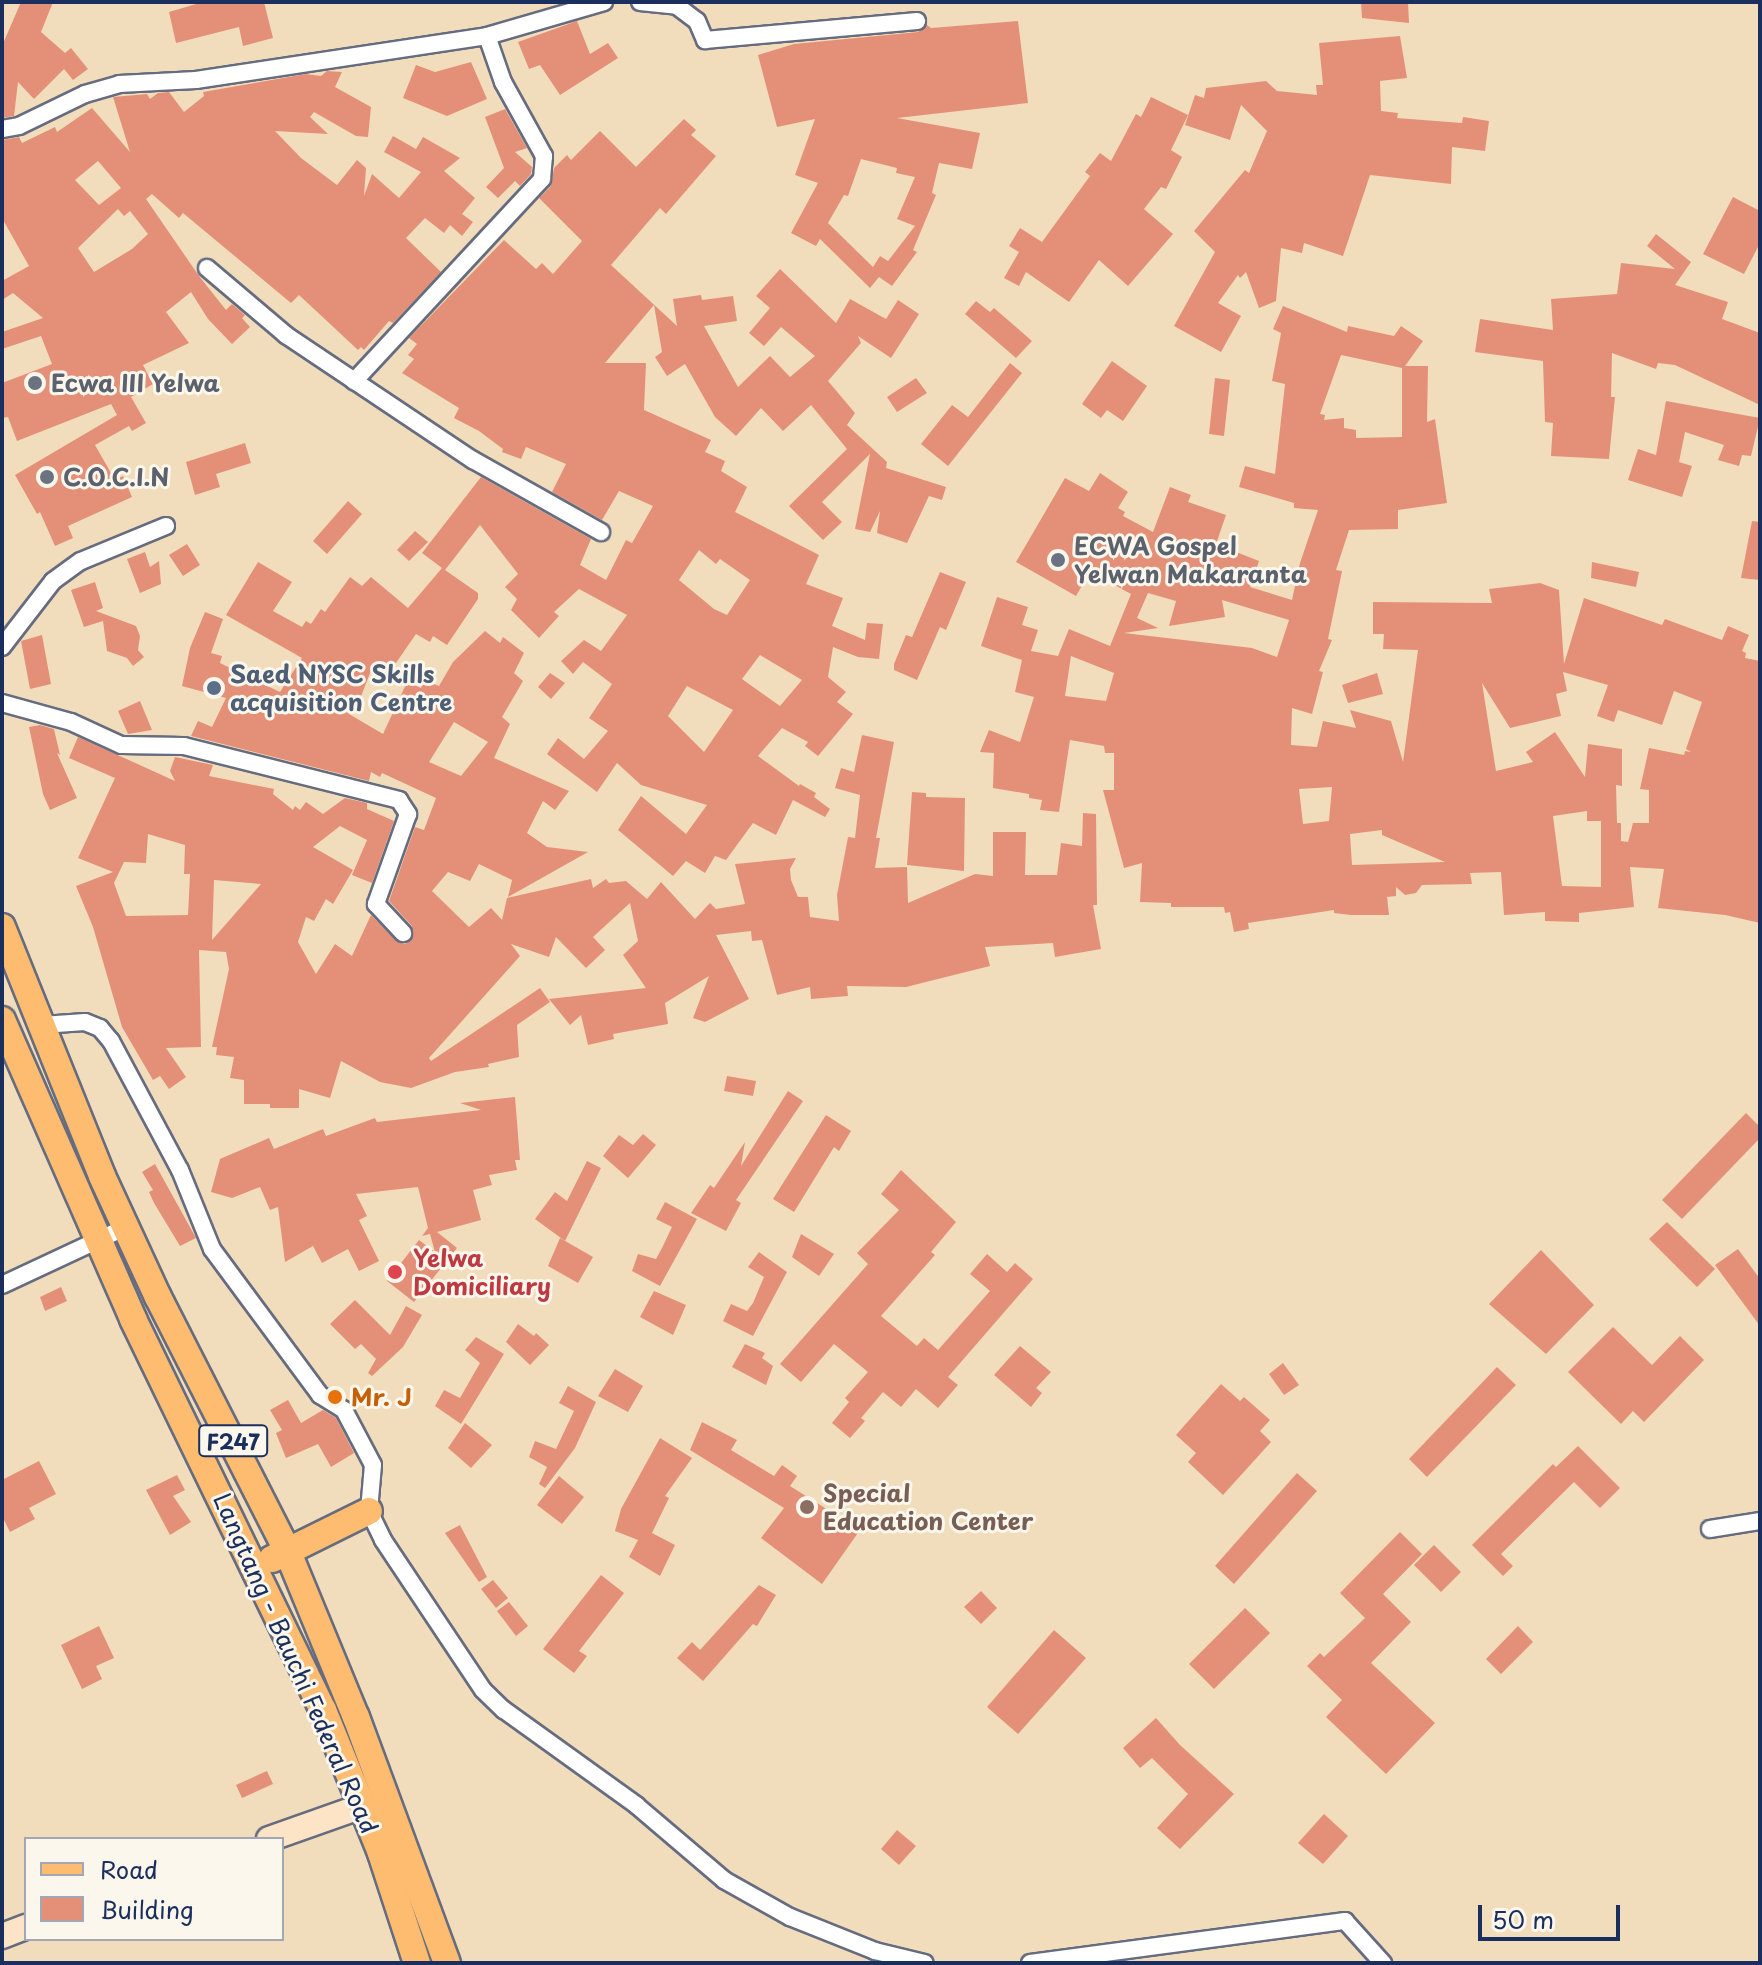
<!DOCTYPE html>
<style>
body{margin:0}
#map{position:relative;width:1762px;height:1965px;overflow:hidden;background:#f1ddbc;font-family:"Playpen Sans",sans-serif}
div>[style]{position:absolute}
.building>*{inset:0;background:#e49079}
.roads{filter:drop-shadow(2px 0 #666c7f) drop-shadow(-2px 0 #666c7f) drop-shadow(0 2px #666c7f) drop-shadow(0 -2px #666c7f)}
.minor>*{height:16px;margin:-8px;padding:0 8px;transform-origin:8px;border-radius:8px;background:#fff}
.secondary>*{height:24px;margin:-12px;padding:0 12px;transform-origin:12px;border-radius:12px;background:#fee4c6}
.primary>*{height:26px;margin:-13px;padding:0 13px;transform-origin:13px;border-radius:13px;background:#fdbc70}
.dots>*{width:22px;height:22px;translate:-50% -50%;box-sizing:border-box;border:4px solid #fbf7ec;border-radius:50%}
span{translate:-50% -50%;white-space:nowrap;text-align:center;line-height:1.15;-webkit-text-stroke:6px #fbf7ec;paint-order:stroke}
.shield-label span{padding:2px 6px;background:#fbf7ec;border:2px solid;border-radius:6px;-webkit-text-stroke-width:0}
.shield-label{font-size:22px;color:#1b2f5e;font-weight:700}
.worship-label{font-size:24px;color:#5b616d;font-weight:700}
.left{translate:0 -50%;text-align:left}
.service-label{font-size:24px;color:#4e5e75;font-weight:700}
.health-label{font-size:24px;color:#be3a42;font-weight:700}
.food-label{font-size:24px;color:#c56008;font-weight:700}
.education-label{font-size:24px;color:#785e54;font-weight:700}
.street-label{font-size:24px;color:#1b2f5e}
.frame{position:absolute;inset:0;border:4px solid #1b2f5e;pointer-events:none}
.legend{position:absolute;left:24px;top:1837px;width:260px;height:104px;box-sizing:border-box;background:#fbf7ec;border:2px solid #a1a7b3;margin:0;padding:10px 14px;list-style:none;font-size:24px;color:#1b2f5e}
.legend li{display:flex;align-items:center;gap:16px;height:40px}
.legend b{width:40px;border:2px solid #a1a7b3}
.scale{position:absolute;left:1478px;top:1905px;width:142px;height:36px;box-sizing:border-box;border:4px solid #1b2f5e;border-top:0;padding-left:10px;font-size:24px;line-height:28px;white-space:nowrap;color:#1b2f5e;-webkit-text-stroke:6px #fbf7ec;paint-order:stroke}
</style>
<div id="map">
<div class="building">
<i style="clip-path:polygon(21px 2px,53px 2px,41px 32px,65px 53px,71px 48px,88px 69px,73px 80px,64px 69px,34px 99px,18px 82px,14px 116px,2px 118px,2px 46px)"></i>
<i style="clip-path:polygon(203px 2px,264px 2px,273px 38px,243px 46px,239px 27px,176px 43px,169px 12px)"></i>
<i style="clip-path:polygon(1361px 2px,1408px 2px,1409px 23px,1362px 18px)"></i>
<i style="clip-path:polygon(577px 21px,590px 54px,608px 43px,618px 58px,560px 95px,540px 65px,529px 69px,518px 42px)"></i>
<i style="clip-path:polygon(evenodd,1018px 21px,1028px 103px,897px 118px,980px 133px,972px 169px,939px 163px,932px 193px,936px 195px,913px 250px,917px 252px,892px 286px,879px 277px,870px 288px,820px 239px,816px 246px,791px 233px,818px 183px,795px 175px,815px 119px,777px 127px,758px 55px,794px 44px,918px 32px,927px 25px,931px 28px,1018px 21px,861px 159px,897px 168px,896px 173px,915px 177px,897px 219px,915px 226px,888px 261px,880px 256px,873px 267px,828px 223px,844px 195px,848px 196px,861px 159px)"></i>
<i style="clip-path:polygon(1400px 36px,1407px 78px,1380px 81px,1381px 111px,1398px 113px,1397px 118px,1462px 123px,1463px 117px,1489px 121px,1485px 151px,1452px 147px,1451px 184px,1370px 175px,1343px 256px,1304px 243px,1302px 253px,1281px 248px,1276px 301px,1259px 308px,1246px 272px,1240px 278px,1238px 275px,1218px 303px,1241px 316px,1221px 352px,1174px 326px,1215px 252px,1194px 231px,1245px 170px,1249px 173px,1267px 131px,1241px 105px,1230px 140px,1185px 125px,1195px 95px,1204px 98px,1206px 88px,1266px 81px,1277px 91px,1317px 95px,1316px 85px,1323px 85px,1319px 43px)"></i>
<i style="clip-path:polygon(471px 62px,487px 99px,447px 116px,403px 98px,416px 65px,435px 72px)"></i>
<i style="clip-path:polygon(evenodd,327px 71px,342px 72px,335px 87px,371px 107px,368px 137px,356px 136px,314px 112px,310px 117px,328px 134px,275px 131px,301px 158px,337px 185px,357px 160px,366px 168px,364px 196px,372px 174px,399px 198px,421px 172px,384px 152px,393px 136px,416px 149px,423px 137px,460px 158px,444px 171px,475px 198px,462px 214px,473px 222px,462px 236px,450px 225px,444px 233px,425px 218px,406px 238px,441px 272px,393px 323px,389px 321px,364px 350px,361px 347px,358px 350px,299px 295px,291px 303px,183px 213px,179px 218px,152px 194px,146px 199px,199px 276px,226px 310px,232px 304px,245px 315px,242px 318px,250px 327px,232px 344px,208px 319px,191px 292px,166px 312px,189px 343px,143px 365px,153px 384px,131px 397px,146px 423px,132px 431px,129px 426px,95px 445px,115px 480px,123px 476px,132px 497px,68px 526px,73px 538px,55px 546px,40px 512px,37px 514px,15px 475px,117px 415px,111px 404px,17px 441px,8px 417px,2px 418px,2px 383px,52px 364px,41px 336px,2px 349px,2px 332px,43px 318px,13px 293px,2px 300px,2px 281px,29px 266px,2px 218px,2px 140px,19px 137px,22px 143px,55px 127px,57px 132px,92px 108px,130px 152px,113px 97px,147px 94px,150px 99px,158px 93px,169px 92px,184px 112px,204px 96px,203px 92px,306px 74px,321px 76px,327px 71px,98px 161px,121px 188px,99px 205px,75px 180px,98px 161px,327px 71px,118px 209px,124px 216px,130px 211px,148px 234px,132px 249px,94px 272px,78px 248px,118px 209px)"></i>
<i style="clip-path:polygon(1151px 97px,1188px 115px,1171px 150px,1182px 157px,1166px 189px,1161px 187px,1144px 209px,1173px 234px,1128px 286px,1099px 260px,1069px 302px,1026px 272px,1019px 286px,1004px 278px,1019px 252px,1009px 246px,1020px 228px,1042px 242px,1090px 176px,1085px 172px,1100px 153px,1111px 161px,1136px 114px,1141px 117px)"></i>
<i style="clip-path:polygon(505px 109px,527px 148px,515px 152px,532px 167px,531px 174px,520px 186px,515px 181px,498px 198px,486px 187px,504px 168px,485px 117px)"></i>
<i style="clip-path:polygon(evenodd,684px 119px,696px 130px,691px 135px,716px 156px,666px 214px,660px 208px,611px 265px,677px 326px,673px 299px,701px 295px,702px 300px,733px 296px,737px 321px,704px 326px,738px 387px,770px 356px,790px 377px,815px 356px,781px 327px,764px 346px,749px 333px,770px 308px,756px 296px,780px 269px,836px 323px,850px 299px,886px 319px,898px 300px,919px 314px,891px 358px,858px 336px,861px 343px,828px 381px,855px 413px,847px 425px,887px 462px,886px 468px,946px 487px,942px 500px,929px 496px,907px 543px,877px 533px,880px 511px,870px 532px,855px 529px,870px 454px,822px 502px,842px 522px,823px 540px,789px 506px,847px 449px,811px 405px,783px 431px,761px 408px,736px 436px,715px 417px,685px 364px,667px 376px,655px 357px,662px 352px,654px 305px,605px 363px,646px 363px,644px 410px,711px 440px,705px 452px,725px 461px,721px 471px,747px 487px,735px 512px,819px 555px,806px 584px,843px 598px,832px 626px,865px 640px,867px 623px,883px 624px,879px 659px,858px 657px,833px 647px,828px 677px,846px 692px,837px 702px,853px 714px,818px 756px,805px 746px,808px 742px,782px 728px,758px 756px,799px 786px,800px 784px,816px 793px,814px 797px,830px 809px,825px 817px,793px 800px,776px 835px,753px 823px,726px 860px,715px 856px,705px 873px,686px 861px,673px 876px,618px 830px,641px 796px,686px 834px,707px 805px,641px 785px,617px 763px,597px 792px,547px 754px,558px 738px,584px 759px,608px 731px,589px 718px,612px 684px,583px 662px,573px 674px,561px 661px,584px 640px,601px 651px,627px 615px,579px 589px,554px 612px,559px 616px,539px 638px,511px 610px,517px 599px,505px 587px,518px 574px,480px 525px,445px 570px,478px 593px,478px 599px,447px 645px,433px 636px,430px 642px,416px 634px,389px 673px,372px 668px,360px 699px,349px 714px,383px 734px,407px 682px,421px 688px,424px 680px,439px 686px,453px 662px,485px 631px,500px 643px,503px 637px,524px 653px,514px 673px,523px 681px,502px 717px,510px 724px,494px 758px,569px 791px,555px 810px,543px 801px,527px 833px,547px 847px,588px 852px,508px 897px,512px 880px,479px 864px,470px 881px,448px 872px,432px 891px,469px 927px,491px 908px,502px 920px,507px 898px,591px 879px,593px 888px,606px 879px,609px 883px,626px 881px,647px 899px,661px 882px,695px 919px,710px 903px,716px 909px,745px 904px,735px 864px,796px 858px,790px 869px,791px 880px,798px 897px,808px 897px,810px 917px,839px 921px,837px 895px,848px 837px,855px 838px,860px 795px,835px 788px,841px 768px,854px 772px,862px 735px,894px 742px,876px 838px,880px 838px,875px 868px,907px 867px,908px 903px,975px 874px,993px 876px,993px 832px,1026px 832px,1025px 875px,1057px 875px,1061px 843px,1082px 846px,1083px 813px,1096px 814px,1097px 905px,1093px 905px,1101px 949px,1055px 957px,1053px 943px,985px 947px,990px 966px,906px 987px,847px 986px,848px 996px,811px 999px,810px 987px,777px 995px,762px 940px,752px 941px,751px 931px,716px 935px,749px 999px,705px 1022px,693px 1018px,709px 976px,665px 1003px,668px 1024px,613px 1034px,614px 1039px,588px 1045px,581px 1015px,570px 1025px,549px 999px,646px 988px,623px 955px,638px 941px,630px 903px,593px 937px,605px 950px,586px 968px,556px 937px,549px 957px,511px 944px,520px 956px,429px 1058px,431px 1061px,540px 988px,550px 1002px,517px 1025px,519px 1057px,488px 1064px,489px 1067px,455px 1072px,411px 1088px,380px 1082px,341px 1061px,330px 1098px,299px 1089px,299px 1108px,270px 1108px,270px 1104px,244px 1104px,244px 1080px,230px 1078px,234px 1057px,216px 1055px,217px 1047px,212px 1047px,229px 969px,226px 952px,199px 950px,201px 1047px,166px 1048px,186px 1077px,169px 1089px,160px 1076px,153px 1080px,122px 1027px,93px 927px,76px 886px,113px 872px,78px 858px,115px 778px,69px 758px,78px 737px,175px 781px,170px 771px,175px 757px,213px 765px,209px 776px,274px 789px,273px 794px,293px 810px,295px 806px,300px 810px,306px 802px,323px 814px,345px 798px,367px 803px,367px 809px,394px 821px,372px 883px,352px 875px,367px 840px,340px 826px,313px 847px,353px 870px,333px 904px,326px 899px,314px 921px,306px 917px,298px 942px,316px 974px,335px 944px,352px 956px,371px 915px,396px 941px,405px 944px,411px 940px,412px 926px,389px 901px,415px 827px,424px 830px,436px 798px,382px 773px,380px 777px,371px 772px,369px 781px,191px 736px,198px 721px,212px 727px,226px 698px,182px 686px,190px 648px,205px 612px,223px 619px,211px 653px,222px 656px,220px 663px,280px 692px,302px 658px,226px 615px,258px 562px,292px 582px,273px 611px,302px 627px,306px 621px,311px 624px,321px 609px,325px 612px,350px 577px,362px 586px,371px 577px,408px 608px,442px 568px,422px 553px,481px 477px,591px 539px,580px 565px,606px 580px,626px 540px,632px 543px,653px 506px,619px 491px,602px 520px,552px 492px,566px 464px,526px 447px,521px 459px,502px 452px,503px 449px,479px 431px,454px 418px,459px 408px,402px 373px,414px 359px,408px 355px,417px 344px,409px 338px,504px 240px,536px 269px,542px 263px,553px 274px,582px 241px,539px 198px,551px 186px,554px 168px,567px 155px,571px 160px,600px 131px,636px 167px,684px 119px,699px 550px,716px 564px,720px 559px,750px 580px,727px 615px,714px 609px,679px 580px,699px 550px,684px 119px,760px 655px,802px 680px,780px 706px,742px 679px,760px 655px,684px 119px,687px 686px,733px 710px,704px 752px,668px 716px,687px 686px,684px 119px,454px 722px,488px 742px,461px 776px,429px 762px,454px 722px,684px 119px,148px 834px,185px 845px,184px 874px,190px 874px,188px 915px,126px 916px,114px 883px,124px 862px,146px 863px,148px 834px,684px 119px,214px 880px,261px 884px,212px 940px,214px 880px)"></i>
<i style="clip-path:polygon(1733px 197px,1760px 211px,1760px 243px,1744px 274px,1703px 254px)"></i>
<i style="clip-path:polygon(1656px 234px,1691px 262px,1675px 285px,1728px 302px,1722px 319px,1760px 333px,1760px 405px,1675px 365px,1658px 363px,1656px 369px,1612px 353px,1611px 397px,1615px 397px,1609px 459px,1551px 456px,1553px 423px,1545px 422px,1543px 361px,1475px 352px,1480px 319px,1553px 330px,1551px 299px,1617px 294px,1621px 263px,1675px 269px,1647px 246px)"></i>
<i style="clip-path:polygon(976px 301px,990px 312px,994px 308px,1032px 341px,1016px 358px,965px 314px)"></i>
<i style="clip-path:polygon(evenodd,1283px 306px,1347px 332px,1348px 326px,1394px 336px,1401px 326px,1423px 341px,1405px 366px,1428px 366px,1427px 422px,1435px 419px,1447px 503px,1398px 510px,1398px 529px,1349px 530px,1336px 570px,1342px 571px,1328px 639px,1332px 640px,1319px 671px,1323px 672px,1312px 714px,1292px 708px,1291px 745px,1317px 747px,1323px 721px,1356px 728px,1350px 710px,1391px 721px,1403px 762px,1418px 650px,1383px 649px,1384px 634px,1373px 634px,1373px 602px,1492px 603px,1489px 589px,1540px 583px,1559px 590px,1564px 664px,1584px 598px,1662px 625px,1665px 619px,1722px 640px,1728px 626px,1749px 635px,1742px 651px,1746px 653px,1745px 658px,1760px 661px,1760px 923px,1725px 915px,1658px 908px,1664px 869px,1630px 867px,1634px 907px,1579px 913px,1579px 922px,1545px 921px,1545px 912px,1504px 915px,1501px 872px,1470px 873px,1472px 884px,1422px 885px,1416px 893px,1405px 895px,1396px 887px,1396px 896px,1387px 897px,1389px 915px,1351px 915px,1334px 913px,1334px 910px,1248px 923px,1249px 929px,1234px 932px,1230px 912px,1225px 913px,1224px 907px,1171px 907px,1171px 903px,1140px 902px,1142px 863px,1124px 868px,1103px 790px,1114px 790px,1114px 753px,1105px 753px,1104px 746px,1070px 740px,1059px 812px,1040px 810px,1042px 800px,1029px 798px,1029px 794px,993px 788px,994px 753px,980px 752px,989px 730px,1020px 742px,1034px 697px,1015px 692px,1022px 660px,981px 646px,997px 597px,1028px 607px,1022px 625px,1038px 630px,1031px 651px,1058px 656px,1069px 629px,1110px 646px,1131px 594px,1107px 581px,1105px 586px,1087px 577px,1076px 596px,1016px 562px,1065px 478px,1089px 491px,1100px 473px,1128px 492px,1118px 508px,1125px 512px,1123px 516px,1153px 532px,1170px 487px,1191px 495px,1188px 502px,1226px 515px,1216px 544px,1259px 561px,1250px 587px,1292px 600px,1300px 563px,1318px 510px,1294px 508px,1294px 503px,1239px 487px,1245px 466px,1275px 474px,1285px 384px,1272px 381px,1281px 333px,1273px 329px,1283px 306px,1341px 355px,1402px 368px,1402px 437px,1356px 438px,1356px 430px,1344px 428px,1344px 418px,1324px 420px,1325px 415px,1320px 414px,1341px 355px,1283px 306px,1148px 593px,1176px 601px,1169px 626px,1225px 617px,1222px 600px,1289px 620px,1277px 657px,1252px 648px,1124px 633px,1158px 628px,1137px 618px,1148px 593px,1283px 306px,1071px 656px,1114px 673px,1106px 701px,1065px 696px,1071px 656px,1283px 306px,1563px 672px,1608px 685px,1597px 716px,1614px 722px,1618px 710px,1662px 725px,1674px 691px,1702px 702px,1686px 749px,1691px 752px,1685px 751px,1684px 755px,1649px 748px,1640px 789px,1649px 790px,1649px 823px,1633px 823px,1628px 842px,1621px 841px,1621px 823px,1617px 823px,1616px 785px,1622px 786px,1622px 749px,1588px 744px,1585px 777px,1555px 732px,1526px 752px,1533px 762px,1496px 771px,1482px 683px,1510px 728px,1561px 716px,1556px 694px,1567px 691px,1563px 672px,1283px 306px,1332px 787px,1329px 821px,1303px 824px,1299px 789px,1332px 787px,1283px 306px,1587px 811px,1587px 821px,1601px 821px,1601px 887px,1562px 886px,1553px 816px,1587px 811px,1283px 306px,1382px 830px,1382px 835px,1445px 862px,1352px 865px,1350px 834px,1382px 830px)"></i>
<i style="clip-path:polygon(1112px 361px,1147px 386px,1123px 421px,1107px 410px,1101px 418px,1082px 404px)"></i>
<i style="clip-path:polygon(1010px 363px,1022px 373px,948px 466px,921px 444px,952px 405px,968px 417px)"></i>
<i style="clip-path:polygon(916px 378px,927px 393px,897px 412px,887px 397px)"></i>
<i style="clip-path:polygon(1215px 378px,1230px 380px,1224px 436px,1209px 434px)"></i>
<i style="clip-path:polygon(1666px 401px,1760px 418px,1751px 456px,1742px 455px,1739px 466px,1718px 460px,1724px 445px,1685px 432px,1679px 462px,1692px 466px,1682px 497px,1628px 480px,1638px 449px,1656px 455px)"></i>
<i style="clip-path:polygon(245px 443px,251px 463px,216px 474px,220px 487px,195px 495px,186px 462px)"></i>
<i style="clip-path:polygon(348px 501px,362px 514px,327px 554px,313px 541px)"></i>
<i style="clip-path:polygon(1752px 521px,1760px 522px,1760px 580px,1741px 578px)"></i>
<i style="clip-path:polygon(415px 531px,428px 542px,409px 561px,397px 550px)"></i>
<i style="clip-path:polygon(187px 544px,200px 565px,183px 576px,169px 555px)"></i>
<i style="clip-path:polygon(145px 552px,150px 567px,159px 561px,161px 584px,140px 593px,127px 559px)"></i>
<i style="clip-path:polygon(1592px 562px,1639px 572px,1636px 587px,1591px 578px)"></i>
<i style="clip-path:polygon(940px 572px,966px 582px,946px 630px,940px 627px,917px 680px,894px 670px,894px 664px,906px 635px,912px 637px)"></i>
<i style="clip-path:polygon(95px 582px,103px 608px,96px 611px,136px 626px,140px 636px,138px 650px,144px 657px,133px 666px,127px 658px,107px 651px,103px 621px,84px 627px,71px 590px)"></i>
<i style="clip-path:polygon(42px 635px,51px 684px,30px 689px,21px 641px)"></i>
<i style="clip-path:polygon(550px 673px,565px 683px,551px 699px,538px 687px)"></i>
<i style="clip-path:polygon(1377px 673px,1383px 694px,1348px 703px,1342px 685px)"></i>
<i style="clip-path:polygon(140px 701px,152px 730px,128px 734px,118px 711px)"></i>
<i style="clip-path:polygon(40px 725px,54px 729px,60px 755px,57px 753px,77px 798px,50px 810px,43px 794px,29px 727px)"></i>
<i style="clip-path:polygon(912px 792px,926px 793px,926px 797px,965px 798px,964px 871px,907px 865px)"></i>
<i style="clip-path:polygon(727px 1076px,756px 1081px,753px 1096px,724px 1091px)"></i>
<i style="clip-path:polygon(788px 1091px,803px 1101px,736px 1200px,741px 1203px,726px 1231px,691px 1213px,710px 1185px,714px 1188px,745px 1142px,741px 1166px)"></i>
<i style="clip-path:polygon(515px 1097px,520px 1160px,515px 1160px,517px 1170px,489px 1175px,492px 1185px,473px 1190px,481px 1220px,437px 1232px,457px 1248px,414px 1302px,387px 1281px,419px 1240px,435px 1252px,430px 1234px,422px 1236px,428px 1228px,418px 1187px,356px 1194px,367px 1216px,359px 1220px,379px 1261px,359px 1271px,348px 1249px,322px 1263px,313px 1246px,285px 1262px,278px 1207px,270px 1210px,260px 1187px,232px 1198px,211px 1192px,220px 1159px,269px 1138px,274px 1149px,323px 1129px,326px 1136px,375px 1118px,377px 1122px,481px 1110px,460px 1103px)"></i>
<i style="clip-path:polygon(1746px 1113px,1760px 1127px,1760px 1138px,1682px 1219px,1662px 1200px)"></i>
<i style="clip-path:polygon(826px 1115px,851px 1131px,839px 1151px,834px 1147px,794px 1212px,773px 1199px)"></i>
<i style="clip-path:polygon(643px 1134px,656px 1145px,628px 1178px,603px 1156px,619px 1135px,633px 1145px)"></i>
<i style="clip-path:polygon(587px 1161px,601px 1168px,565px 1241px,535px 1219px,555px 1192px,567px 1201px)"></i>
<i style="clip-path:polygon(155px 1164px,196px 1238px,180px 1246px,154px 1203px,149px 1192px,153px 1190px,142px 1172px)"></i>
<i style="clip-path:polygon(901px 1170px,956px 1222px,931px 1252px,935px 1255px,881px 1316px,917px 1346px,924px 1338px,938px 1350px,990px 1291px,970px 1274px,987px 1254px,1007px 1272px,1015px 1263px,1033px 1279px,948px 1377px,958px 1385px,938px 1408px,916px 1389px,901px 1407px,883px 1392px,861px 1418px,865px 1421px,850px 1438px,832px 1423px,849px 1402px,845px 1398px,868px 1372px,834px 1344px,801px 1382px,780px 1364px,868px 1264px,857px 1253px,899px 1210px,881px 1194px)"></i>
<i style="clip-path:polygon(665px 1202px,697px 1219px,660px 1286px,632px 1271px,638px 1254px,656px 1259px,662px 1248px,672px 1227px,656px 1219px)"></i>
<i style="clip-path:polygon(1667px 1222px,1715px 1269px,1697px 1287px,1649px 1239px)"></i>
<i style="clip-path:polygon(801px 1234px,834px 1254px,819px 1276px,792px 1257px)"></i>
<i style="clip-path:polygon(560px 1238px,593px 1257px,578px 1283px,548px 1266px)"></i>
<i style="clip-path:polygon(1738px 1249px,1760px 1279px,1760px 1326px,1715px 1265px)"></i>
<i style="clip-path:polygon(1541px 1250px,1594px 1305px,1546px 1354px,1489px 1304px)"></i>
<i style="clip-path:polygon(759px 1252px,787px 1272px,753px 1336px,723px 1321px,731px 1304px,747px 1311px,753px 1303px,764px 1277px,748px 1267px)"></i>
<i style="clip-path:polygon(61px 1287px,67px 1301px,45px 1311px,40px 1297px)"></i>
<i style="clip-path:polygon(654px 1291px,686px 1305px,673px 1335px,640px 1317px)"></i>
<i style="clip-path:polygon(355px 1300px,390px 1335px,406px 1306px,422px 1315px,403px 1347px,372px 1376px,368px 1373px,376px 1359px,361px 1344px,355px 1349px,330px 1324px)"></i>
<i style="clip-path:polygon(518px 1324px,534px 1336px,536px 1333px,549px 1345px,530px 1365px,506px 1342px)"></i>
<i style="clip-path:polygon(1613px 1327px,1652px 1365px,1680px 1336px,1704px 1360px,1644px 1422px,1633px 1411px,1621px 1424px,1568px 1372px)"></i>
<i style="clip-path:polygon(476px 1337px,504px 1354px,461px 1424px,435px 1406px,444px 1390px,460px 1398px,480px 1363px,465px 1350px)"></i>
<i style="clip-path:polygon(745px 1344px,765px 1353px,762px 1358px,773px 1366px,766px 1385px,732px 1367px)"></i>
<i style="clip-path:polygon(1020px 1346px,1051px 1372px,1036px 1388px,1042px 1393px,1031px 1407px,994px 1375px)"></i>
<i style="clip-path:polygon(1283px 1363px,1299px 1385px,1284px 1395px,1269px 1374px)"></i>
<i style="clip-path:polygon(1497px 1367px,1516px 1385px,1427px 1477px,1409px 1459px)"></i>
<i style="clip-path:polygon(615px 1369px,643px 1386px,628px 1412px,598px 1396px)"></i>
<i style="clip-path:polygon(1221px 1384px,1240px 1401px,1244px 1397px,1270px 1420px,1260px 1431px,1271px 1442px,1223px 1495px,1188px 1462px,1196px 1453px,1176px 1435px)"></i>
<i style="clip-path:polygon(568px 1386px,596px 1402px,575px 1448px,545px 1488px,539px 1484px,547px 1467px,529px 1457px,535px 1441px,556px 1449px,574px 1411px,559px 1403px)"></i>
<i style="clip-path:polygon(288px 1400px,301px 1423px,323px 1410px,336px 1418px,354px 1453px,331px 1467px,318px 1444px,286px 1458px,276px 1433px,282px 1430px,270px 1410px)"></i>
<i style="clip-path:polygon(702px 1422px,737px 1440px,731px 1450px,774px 1476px,782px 1465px,797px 1476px,790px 1486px,860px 1530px,822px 1584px,761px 1538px,784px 1508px,690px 1450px)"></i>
<i style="clip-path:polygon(465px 1423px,492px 1445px,471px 1468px,448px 1448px)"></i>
<i style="clip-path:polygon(660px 1438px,692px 1458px,665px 1496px,669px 1498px,652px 1533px,675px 1545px,660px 1576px,629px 1557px,638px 1540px,615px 1531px,621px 1509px)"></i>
<i style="clip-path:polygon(1578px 1446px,1620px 1488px,1600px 1508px,1574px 1482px,1501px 1554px,1513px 1566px,1503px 1576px,1472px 1545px,1553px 1464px,1556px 1467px)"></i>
<i style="clip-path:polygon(39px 1461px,56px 1494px,29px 1508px,35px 1519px,10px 1532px,2px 1516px,2px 1480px)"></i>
<i style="clip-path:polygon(1297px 1473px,1317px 1491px,1234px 1584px,1215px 1566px)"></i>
<i style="clip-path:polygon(177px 1475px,185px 1490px,173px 1496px,191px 1522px,170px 1535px,146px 1490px)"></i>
<i style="clip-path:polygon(559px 1476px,584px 1497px,562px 1524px,537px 1505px)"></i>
<i style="clip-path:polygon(460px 1525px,487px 1577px,479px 1582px,445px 1533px)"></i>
<i style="clip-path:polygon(1400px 1532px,1422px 1554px,1383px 1594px,1411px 1622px,1371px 1663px,1435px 1723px,1386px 1774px,1326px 1717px,1342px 1700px,1307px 1666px,1320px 1653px,1324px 1657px,1365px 1618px,1340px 1593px)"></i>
<i style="clip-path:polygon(1434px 1545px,1461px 1572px,1441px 1592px,1414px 1565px)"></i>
<i style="clip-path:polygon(601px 1575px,624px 1593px,579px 1651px,587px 1656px,574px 1673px,543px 1649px)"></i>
<i style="clip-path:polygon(493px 1580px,508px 1598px,496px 1608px,481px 1589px)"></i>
<i style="clip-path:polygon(759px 1585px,776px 1595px,757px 1626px,753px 1624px,703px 1681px,677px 1658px,692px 1642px,700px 1650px)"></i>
<i style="clip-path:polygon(981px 1591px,997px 1608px,981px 1624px,964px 1607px)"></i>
<i style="clip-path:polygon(509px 1602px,528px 1626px,516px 1636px,497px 1611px)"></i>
<i style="clip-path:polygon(1245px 1608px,1270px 1633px,1214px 1689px,1189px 1664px)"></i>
<i style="clip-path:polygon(99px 1626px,114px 1658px,96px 1666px,102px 1679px,82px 1689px,61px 1645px)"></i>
<i style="clip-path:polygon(1518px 1626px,1533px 1642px,1501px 1674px,1486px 1659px)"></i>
<i style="clip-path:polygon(1054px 1630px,1086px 1658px,1018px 1734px,987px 1707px)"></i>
<i style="clip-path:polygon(1156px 1718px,1180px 1745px,1234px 1794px,1180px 1849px,1157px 1828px,1188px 1794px,1152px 1758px,1140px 1768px,1123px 1748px)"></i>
<i style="clip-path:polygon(267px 1771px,273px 1784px,242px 1798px,236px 1785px)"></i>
<i style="clip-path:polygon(1324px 1814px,1348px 1836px,1323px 1864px,1298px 1843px)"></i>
<i style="clip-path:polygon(897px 1830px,916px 1846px,899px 1865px,881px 1849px)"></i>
</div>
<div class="roads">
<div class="minor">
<i style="left:640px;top:2px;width:37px;rotate:6deg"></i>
<i style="left:677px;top:6px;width:25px;rotate:37deg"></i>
<i style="left:697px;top:21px;width:21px;rotate:67deg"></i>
<i style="left:705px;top:40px;width:213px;rotate:-5.1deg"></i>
<i style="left:487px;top:36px;width:122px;rotate:-16.2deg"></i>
<i style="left:2px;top:129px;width:17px;rotate:-10deg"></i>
<i style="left:19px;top:126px;width:73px;rotate:-25.9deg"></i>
<i style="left:85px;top:94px;width:35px;rotate:-16deg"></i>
<i style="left:119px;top:84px;width:77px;rotate:-3deg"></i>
<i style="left:196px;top:80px;width:294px;rotate:-8.6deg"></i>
<i style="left:487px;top:36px;width:49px;rotate:70.8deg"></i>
<i style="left:503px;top:82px;width:85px;rotate:61deg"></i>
<i style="left:544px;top:156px;width:23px;rotate:95deg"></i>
<i style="left:542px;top:179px;width:276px;rotate:132.9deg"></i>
<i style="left:207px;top:268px;width:104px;rotate:40.3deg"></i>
<i style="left:286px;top:335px;width:225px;rotate:33.8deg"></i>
<i style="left:473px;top:460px;width:147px;rotate:29.4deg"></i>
<i style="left:2px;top:647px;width:83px;rotate:-52.3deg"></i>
<i style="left:53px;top:581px;width:34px;rotate:-36deg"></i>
<i style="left:81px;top:561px;width:92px;rotate:-22.4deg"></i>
<i style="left:2px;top:703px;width:72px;rotate:15.4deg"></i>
<i style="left:71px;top:722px;width:55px;rotate:24.7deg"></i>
<i style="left:121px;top:745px;width:63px;rotate:0.9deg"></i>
<i style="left:184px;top:746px;width:222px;rotate:14.1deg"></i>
<i style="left:399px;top:800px;width:17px;rotate:57deg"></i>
<i style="left:408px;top:814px;width:96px;rotate:109.6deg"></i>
<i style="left:376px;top:904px;width:40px;rotate:47deg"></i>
<i style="left:42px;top:1025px;width:43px;rotate:-4deg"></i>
<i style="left:85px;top:1022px;width:16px;rotate:22deg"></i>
<i style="left:100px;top:1028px;width:17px;rotate:50deg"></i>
<i style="left:111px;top:1041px;width:146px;rotate:61.9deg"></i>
<i style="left:180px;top:1170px;width:85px;rotate:67.9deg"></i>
<i style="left:212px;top:1249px;width:182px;rotate:53.5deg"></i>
<i style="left:320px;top:1395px;width:28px;rotate:32deg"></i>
<i style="left:344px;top:1410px;width:62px;rotate:62.2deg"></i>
<i style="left:373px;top:1465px;width:46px;rotate:95deg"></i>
<i style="left:369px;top:1511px;width:32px;rotate:64deg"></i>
<i style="left:383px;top:1540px;width:180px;rotate:56.3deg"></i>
<i style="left:483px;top:1690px;width:29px;rotate:44deg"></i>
<i style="left:504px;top:1710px;width:163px;rotate:35.7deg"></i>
<i style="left:636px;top:1805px;width:116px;rotate:40.4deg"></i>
<i style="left:724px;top:1880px;width:76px;rotate:29.3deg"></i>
<i style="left:790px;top:1917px;width:92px;rotate:21.8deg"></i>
<i style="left:875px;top:1951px;width:51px;rotate:13.5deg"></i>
<i style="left:2px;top:1285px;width:137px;rotate:-25.1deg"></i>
<i style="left:1710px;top:1529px;width:51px;rotate:-9.1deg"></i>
<i style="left:1030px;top:1963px;width:318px;rotate:-7.6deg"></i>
<i style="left:1345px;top:1921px;width:57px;rotate:47.9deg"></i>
</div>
<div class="secondary">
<i style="left:269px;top:1839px;width:99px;rotate:-19.5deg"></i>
<i style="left:2px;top:1936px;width:26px;rotate:-21deg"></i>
</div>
<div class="primary">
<i style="left:2px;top:927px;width:268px;rotate:68.1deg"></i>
<i style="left:102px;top:1176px;width:133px;rotate:65.2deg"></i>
<i style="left:158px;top:1297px;width:284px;rotate:63deg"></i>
<i style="left:287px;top:1550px;width:181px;rotate:67.6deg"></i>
<i style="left:356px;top:1717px;width:262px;rotate:69.7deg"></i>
<i style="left:2px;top:1020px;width:326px;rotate:66.3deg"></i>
<i style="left:133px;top:1319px;width:435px;rotate:64.1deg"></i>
<i style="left:323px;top:1710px;width:154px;rotate:67.9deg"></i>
<i style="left:381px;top:1853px;width:116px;rotate:71.9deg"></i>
<i style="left:272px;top:1559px;width:108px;rotate:-26.3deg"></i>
</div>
</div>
<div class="dots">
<i style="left:35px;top:383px;background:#6b7280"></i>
<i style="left:47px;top:477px;background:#6b7280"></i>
<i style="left:1058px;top:560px;background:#6b7280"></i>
<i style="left:214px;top:688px;background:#5c6f8a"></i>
<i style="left:395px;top:1272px;background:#e0444e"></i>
<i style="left:335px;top:1397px;background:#e8710a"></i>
<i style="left:807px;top:1507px;background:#8d6e63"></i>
</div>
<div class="shield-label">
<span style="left:233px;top:1441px">F247</span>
</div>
<div class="worship-label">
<span class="left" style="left:51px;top:383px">Ecwa III Yelwa</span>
<span class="left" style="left:63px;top:477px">C.O.C.I.N</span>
<span class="left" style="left:1074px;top:560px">ECWA Gospel<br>Yelwan Makaranta</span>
</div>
<div class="service-label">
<span class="left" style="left:230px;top:688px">Saed NYSC Skills<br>acquisition Centre</span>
</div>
<div class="health-label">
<span class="left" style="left:413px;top:1272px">Yelwa<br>Domiciliary</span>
</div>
<div class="food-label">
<span class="left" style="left:351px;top:1397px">Mr. J</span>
</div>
<div class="education-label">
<span class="left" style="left:823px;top:1507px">Special<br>Education Center</span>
</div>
<div class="street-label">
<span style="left:296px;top:1663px;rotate:66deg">Langtang - Bauchi Federal Road</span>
</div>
<div class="frame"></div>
<ul class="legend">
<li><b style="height:10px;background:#fdbc70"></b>Road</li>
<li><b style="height:22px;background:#e49079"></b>Building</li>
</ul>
<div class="scale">50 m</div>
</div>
